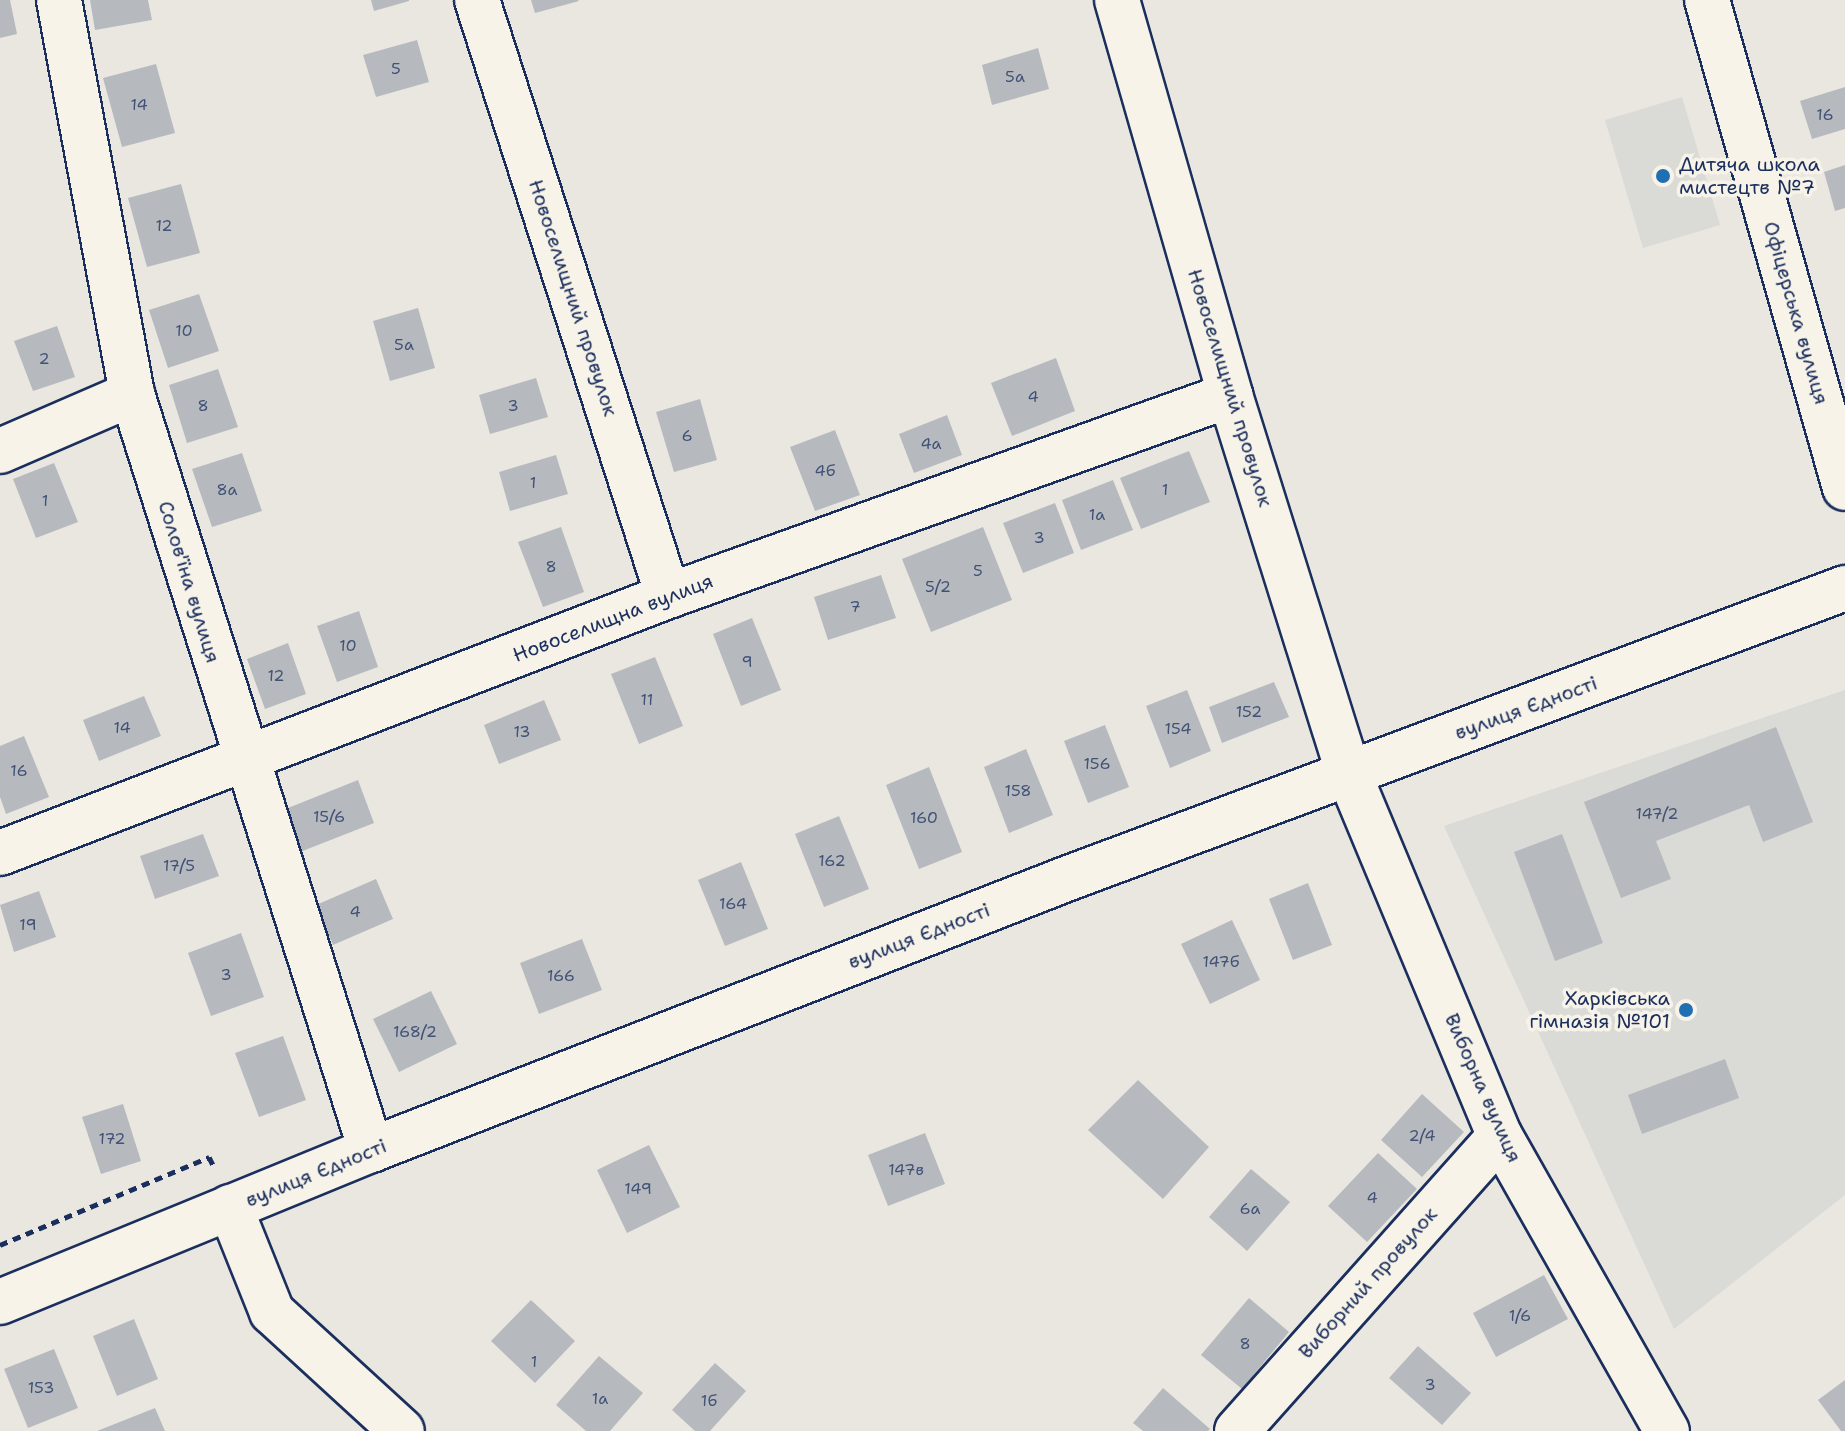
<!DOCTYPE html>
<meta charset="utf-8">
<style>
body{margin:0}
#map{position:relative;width:1845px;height:1431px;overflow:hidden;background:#eae7e0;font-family:"Shantell Sans",sans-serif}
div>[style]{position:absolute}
.built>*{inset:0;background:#dadad6}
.building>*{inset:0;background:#b6babf}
.path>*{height:5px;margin-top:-2.5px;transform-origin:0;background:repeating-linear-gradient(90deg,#1b2f5e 0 8px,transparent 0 14px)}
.roads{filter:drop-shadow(2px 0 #1b2f5e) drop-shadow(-2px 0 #1b2f5e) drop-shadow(0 2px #1b2f5e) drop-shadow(0 -2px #1b2f5e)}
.minor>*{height:44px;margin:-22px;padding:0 22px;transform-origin:22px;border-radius:22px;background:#f7f3e8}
.major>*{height:44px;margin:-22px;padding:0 22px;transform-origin:22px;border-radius:22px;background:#f7f3e8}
.dots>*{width:22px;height:22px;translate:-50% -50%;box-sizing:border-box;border:4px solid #f7f3e8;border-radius:50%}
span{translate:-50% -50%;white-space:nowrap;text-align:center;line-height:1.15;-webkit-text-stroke:7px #f7f3e8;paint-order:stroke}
.number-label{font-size:16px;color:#425276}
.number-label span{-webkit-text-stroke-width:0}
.poi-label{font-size:20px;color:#1b2f5e}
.left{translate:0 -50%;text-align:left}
.right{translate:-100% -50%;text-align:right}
.street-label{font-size:20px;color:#1b2f5e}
</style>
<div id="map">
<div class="built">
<i style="clip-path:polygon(1682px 97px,1720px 225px,1643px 248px,1605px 120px)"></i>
<i style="clip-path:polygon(1845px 690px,1845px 1195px,1674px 1329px,1444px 826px)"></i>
</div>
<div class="building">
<i style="clip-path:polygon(0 0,10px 0,17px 34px,0 38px)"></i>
<i style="clip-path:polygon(90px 0,148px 0,152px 20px,95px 30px)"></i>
<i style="clip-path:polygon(371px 0,409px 0,409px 1px,374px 11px)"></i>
<i style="clip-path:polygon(531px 0,578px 0,579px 1px,535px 13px)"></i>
<i style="clip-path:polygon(417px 40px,429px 82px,376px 97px,363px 55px)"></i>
<i style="clip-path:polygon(1038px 48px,1049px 89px,992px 105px,982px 65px)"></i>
<i style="clip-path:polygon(156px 64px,175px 133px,122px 147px,103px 78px)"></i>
<i style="clip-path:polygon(1845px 87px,1845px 129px,1812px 139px,1800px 101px)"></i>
<i style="clip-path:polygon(1845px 165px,1845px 208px,1835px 211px,1824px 172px)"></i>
<i style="clip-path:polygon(181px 184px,200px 253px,147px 267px,128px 198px)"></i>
<i style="clip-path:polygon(199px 294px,219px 351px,168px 368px,149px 310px)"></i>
<i style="clip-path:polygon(418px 308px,435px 368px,390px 381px,373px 321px)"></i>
<i style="clip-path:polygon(57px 326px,75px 377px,33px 391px,14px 341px)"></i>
<i style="clip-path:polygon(1056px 358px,1075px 411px,1012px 436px,991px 383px)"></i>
<i style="clip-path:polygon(218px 369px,238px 427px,187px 443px,169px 385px)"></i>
<i style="clip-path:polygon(536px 378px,548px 417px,490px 434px,479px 395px)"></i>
<i style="clip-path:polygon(700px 399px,717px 460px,674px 472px,656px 412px)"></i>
<i style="clip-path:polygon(947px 415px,962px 455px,914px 473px,899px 434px)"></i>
<i style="clip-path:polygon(835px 430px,860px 495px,815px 511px,790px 447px)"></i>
<i style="clip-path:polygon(1189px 451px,1210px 502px,1141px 529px,1120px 478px)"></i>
<i style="clip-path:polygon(242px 453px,262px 511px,212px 527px,192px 469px)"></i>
<i style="clip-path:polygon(556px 455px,568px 494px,510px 511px,499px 472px)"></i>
<i style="clip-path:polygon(54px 463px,78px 522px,36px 538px,13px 479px)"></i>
<i style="clip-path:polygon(1113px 480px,1133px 530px,1081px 550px,1062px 500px)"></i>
<i style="clip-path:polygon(1055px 503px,1074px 553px,1023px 573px,1003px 523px)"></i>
<i style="clip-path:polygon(561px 527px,584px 592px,543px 607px,518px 542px)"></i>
<i style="clip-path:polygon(983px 527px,1012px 600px,931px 632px,902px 559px)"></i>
<i style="clip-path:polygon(881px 575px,896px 618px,828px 640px,814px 597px)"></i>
<i style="clip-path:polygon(359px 611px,378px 667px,337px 682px,317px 626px)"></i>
<i style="clip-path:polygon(752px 618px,781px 690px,741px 706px,713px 634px)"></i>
<i style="clip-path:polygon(288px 643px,306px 694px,265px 709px,247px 659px)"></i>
<i style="clip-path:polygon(655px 657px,683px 726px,639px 744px,611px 674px)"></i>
<i style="clip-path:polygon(1274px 682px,1289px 717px,1222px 743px,1209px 707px)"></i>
<i style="clip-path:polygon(1187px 690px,1211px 751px,1170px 768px,1146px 706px)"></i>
<i style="clip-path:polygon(144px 696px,161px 736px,99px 761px,83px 720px)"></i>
<i style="clip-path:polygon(544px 700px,561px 740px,499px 764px,484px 725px)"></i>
<i style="clip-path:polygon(1105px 725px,1129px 787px,1088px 803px,1064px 741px)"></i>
<i style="clip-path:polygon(1776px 727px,1813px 822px,1763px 842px,1749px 805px,1656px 841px,1671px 879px,1621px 898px,1584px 802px)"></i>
<i style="clip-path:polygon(24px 736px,49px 797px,6px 814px,0 797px,0 746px)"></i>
<i style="clip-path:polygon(1026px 749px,1053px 815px,1009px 833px,984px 767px)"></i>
<i style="clip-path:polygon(929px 767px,962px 852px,919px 869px,886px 785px)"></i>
<i style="clip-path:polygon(358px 780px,374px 823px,300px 852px,283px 810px)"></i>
<i style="clip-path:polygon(839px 816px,869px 889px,824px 907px,795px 834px)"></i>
<i style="clip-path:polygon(203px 834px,219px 876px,155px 899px,140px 856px)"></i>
<i style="clip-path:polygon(1562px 834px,1603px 943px,1555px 961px,1514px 852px)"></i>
<i style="clip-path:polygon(741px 862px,768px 929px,725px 946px,698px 880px)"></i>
<i style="clip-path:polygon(376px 879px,393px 919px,333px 945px,316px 905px)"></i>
<i style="clip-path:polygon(1308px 883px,1332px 945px,1293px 960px,1269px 899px)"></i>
<i style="clip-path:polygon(39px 891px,56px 937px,14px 952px,0 905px)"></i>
<i style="clip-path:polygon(1232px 920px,1260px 980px,1210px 1004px,1181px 944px)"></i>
<i style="clip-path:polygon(241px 933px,264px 997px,211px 1016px,188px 953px)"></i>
<i style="clip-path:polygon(582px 939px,602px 990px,539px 1014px,520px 963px)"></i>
<i style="clip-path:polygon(431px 991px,457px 1044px,399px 1072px,373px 1019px)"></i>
<i style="clip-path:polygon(283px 1036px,306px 1100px,259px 1117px,235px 1053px)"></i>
<i style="clip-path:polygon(1725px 1059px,1739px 1098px,1642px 1134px,1628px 1095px)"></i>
<i style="clip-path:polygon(1138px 1080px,1209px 1147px,1163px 1199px,1088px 1130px)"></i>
<i style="clip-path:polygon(1422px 1094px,1464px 1132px,1422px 1177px,1381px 1140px)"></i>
<i style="clip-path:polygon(123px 1104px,141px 1161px,101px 1174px,82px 1117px)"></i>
<i style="clip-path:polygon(925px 1133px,945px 1184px,888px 1206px,868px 1155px)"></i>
<i style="clip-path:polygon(649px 1145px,680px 1207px,627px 1233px,597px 1170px)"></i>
<i style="clip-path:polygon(1378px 1153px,1417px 1189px,1367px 1242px,1328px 1206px)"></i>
<i style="clip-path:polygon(1251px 1169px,1290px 1202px,1247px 1251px,1209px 1217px)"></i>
<i style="clip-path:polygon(1544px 1275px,1568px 1319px,1496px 1357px,1473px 1313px)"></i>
<i style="clip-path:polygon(1249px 1298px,1289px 1332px,1242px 1389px,1201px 1355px)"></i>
<i style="clip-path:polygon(531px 1300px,575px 1341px,535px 1383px,491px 1341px)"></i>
<i style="clip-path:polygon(134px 1319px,158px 1379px,117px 1396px,93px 1336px)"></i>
<i style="clip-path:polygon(1418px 1346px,1471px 1393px,1442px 1425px,1389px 1378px)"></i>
<i style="clip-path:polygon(54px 1349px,78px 1408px,28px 1428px,4px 1369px)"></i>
<i style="clip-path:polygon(599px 1356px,643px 1393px,610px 1431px,586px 1431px,556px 1405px)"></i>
<i style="clip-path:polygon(715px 1363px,746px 1391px,710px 1431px,695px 1431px,672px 1410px)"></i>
<i style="clip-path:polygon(1845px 1380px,1845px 1431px,1841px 1431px,1818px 1400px)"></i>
<i style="clip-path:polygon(1163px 1388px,1210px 1429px,1208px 1431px,1143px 1431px,1133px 1423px)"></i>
<i style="clip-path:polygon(155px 1408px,165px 1431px,97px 1431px)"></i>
</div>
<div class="path">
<i style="left:0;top:1245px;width:227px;rotate:-22.8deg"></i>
<i style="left:209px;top:1157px;width:13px;rotate:63deg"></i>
</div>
<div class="roads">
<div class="minor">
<i style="left:59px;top:0;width:401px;rotate:79.5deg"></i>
<i style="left:132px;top:394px;width:793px;rotate:72.46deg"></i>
<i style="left:477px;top:0;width:626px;rotate:72.23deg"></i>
<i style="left:1117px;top:0;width:411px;rotate:74deg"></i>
<i style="left:1230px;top:395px;width:397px;rotate:72.6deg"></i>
<i style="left:1349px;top:774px;width:392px;rotate:67.4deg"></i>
<i style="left:1500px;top:1136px;width:339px;rotate:60.5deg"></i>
<i style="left:1707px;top:0;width:507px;rotate:74.21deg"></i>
<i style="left:0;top:451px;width:144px;rotate:-23.4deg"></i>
<i style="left:0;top:853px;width:716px;rotate:-21.04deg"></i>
<i style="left:668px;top:596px;width:597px;rotate:-19.68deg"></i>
<i style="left:230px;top:1207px;width:113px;rotate:68.2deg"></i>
<i style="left:272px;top:1312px;width:176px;rotate:42.5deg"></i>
<i style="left:1237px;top:1431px;width:395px;rotate:-48.3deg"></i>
</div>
<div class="major">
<i style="left:0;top:1302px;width:401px;rotate:-22.3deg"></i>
<i style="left:371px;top:1150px;width:746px;rotate:-21.3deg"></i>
<i style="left:1066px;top:879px;width:832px;rotate:-20.48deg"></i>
</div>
</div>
<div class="dots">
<i style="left:1663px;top:176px;background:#1f6fb2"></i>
<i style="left:1686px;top:1010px;background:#1f6fb2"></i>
</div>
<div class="number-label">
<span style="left:396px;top:69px">5</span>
<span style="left:1015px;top:77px">5а</span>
<span style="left:139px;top:105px">14</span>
<span style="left:1825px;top:115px">16</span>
<span style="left:164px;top:226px">12</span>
<span style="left:184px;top:331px">10</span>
<span style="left:404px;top:345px">5а</span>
<span style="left:44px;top:359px">2</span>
<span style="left:1033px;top:397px">4</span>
<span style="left:203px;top:406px">8</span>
<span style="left:513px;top:406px">3</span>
<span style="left:687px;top:436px">6</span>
<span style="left:931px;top:444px">4а</span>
<span style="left:825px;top:471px">4б</span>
<span style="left:533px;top:483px">1</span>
<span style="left:227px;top:490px">8а</span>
<span style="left:1165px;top:490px">1</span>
<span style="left:45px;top:501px">1</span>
<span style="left:1097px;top:515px">1а</span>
<span style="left:1039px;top:538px">3</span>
<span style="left:551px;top:567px">8</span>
<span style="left:978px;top:571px">5</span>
<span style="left:938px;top:587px">5/2</span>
<span style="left:855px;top:607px">7</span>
<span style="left:348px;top:646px">10</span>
<span style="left:747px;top:662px">9</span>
<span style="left:276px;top:676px">12</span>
<span style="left:647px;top:700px">11</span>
<span style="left:1249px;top:712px">152</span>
<span style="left:122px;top:728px">14</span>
<span style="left:1178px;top:729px">154</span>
<span style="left:522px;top:732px">13</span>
<span style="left:1097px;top:764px">156</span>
<span style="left:19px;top:771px">16</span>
<span style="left:1018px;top:791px">158</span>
<span style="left:1657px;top:814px">147/2</span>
<span style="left:329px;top:817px">15/6</span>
<span style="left:924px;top:818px">160</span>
<span style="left:832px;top:861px">162</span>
<span style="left:179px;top:866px">17/5</span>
<span style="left:733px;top:904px">164</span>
<span style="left:355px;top:912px">4</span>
<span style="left:28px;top:925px">19</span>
<span style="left:1221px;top:962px">147б</span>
<span style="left:226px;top:975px">3</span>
<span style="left:561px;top:976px">166</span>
<span style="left:415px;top:1032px">168/2</span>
<span style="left:1422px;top:1136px">2/4</span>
<span style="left:112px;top:1139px">172</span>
<span style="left:906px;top:1170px">147в</span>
<span style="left:638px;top:1189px">149</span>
<span style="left:1372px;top:1198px">4</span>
<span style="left:1250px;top:1209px">6а</span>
<span style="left:1520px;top:1316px">1/6</span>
<span style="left:1245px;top:1344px">8</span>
<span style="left:534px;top:1362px">1</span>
<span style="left:1430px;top:1385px">3</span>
<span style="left:41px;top:1388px">153</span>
<span style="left:600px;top:1399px">1а</span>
<span style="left:709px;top:1401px">1б</span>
</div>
<div class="poi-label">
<span class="left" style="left:1679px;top:176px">Дитяча школа<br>мистецтв №7</span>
<span class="right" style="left:1670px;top:1010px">Харківська<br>гімназія №101</span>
</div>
<div class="street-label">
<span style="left:573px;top:298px;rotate:72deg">Новоселищний провулок</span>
<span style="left:1796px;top:313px;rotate:74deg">Офіцерська вулиця</span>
<span style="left:1230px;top:388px;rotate:73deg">Новоселищний провулок</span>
<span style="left:189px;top:582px;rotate:73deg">Солов'їна вулиця</span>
<span style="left:613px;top:618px;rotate:-21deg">Новоселищна вулиця</span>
<span style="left:1526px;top:708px;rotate:-20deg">вулиця Єдності</span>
<span style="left:919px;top:936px;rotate:-21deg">вулиця Єдності</span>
<span style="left:1483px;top:1088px;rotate:66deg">Виборна вулиця</span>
<span style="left:316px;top:1173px;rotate:-22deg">вулиця Єдності</span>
<span style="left:1368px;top:1283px;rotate:-48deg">Виборний провулок</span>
</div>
</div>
